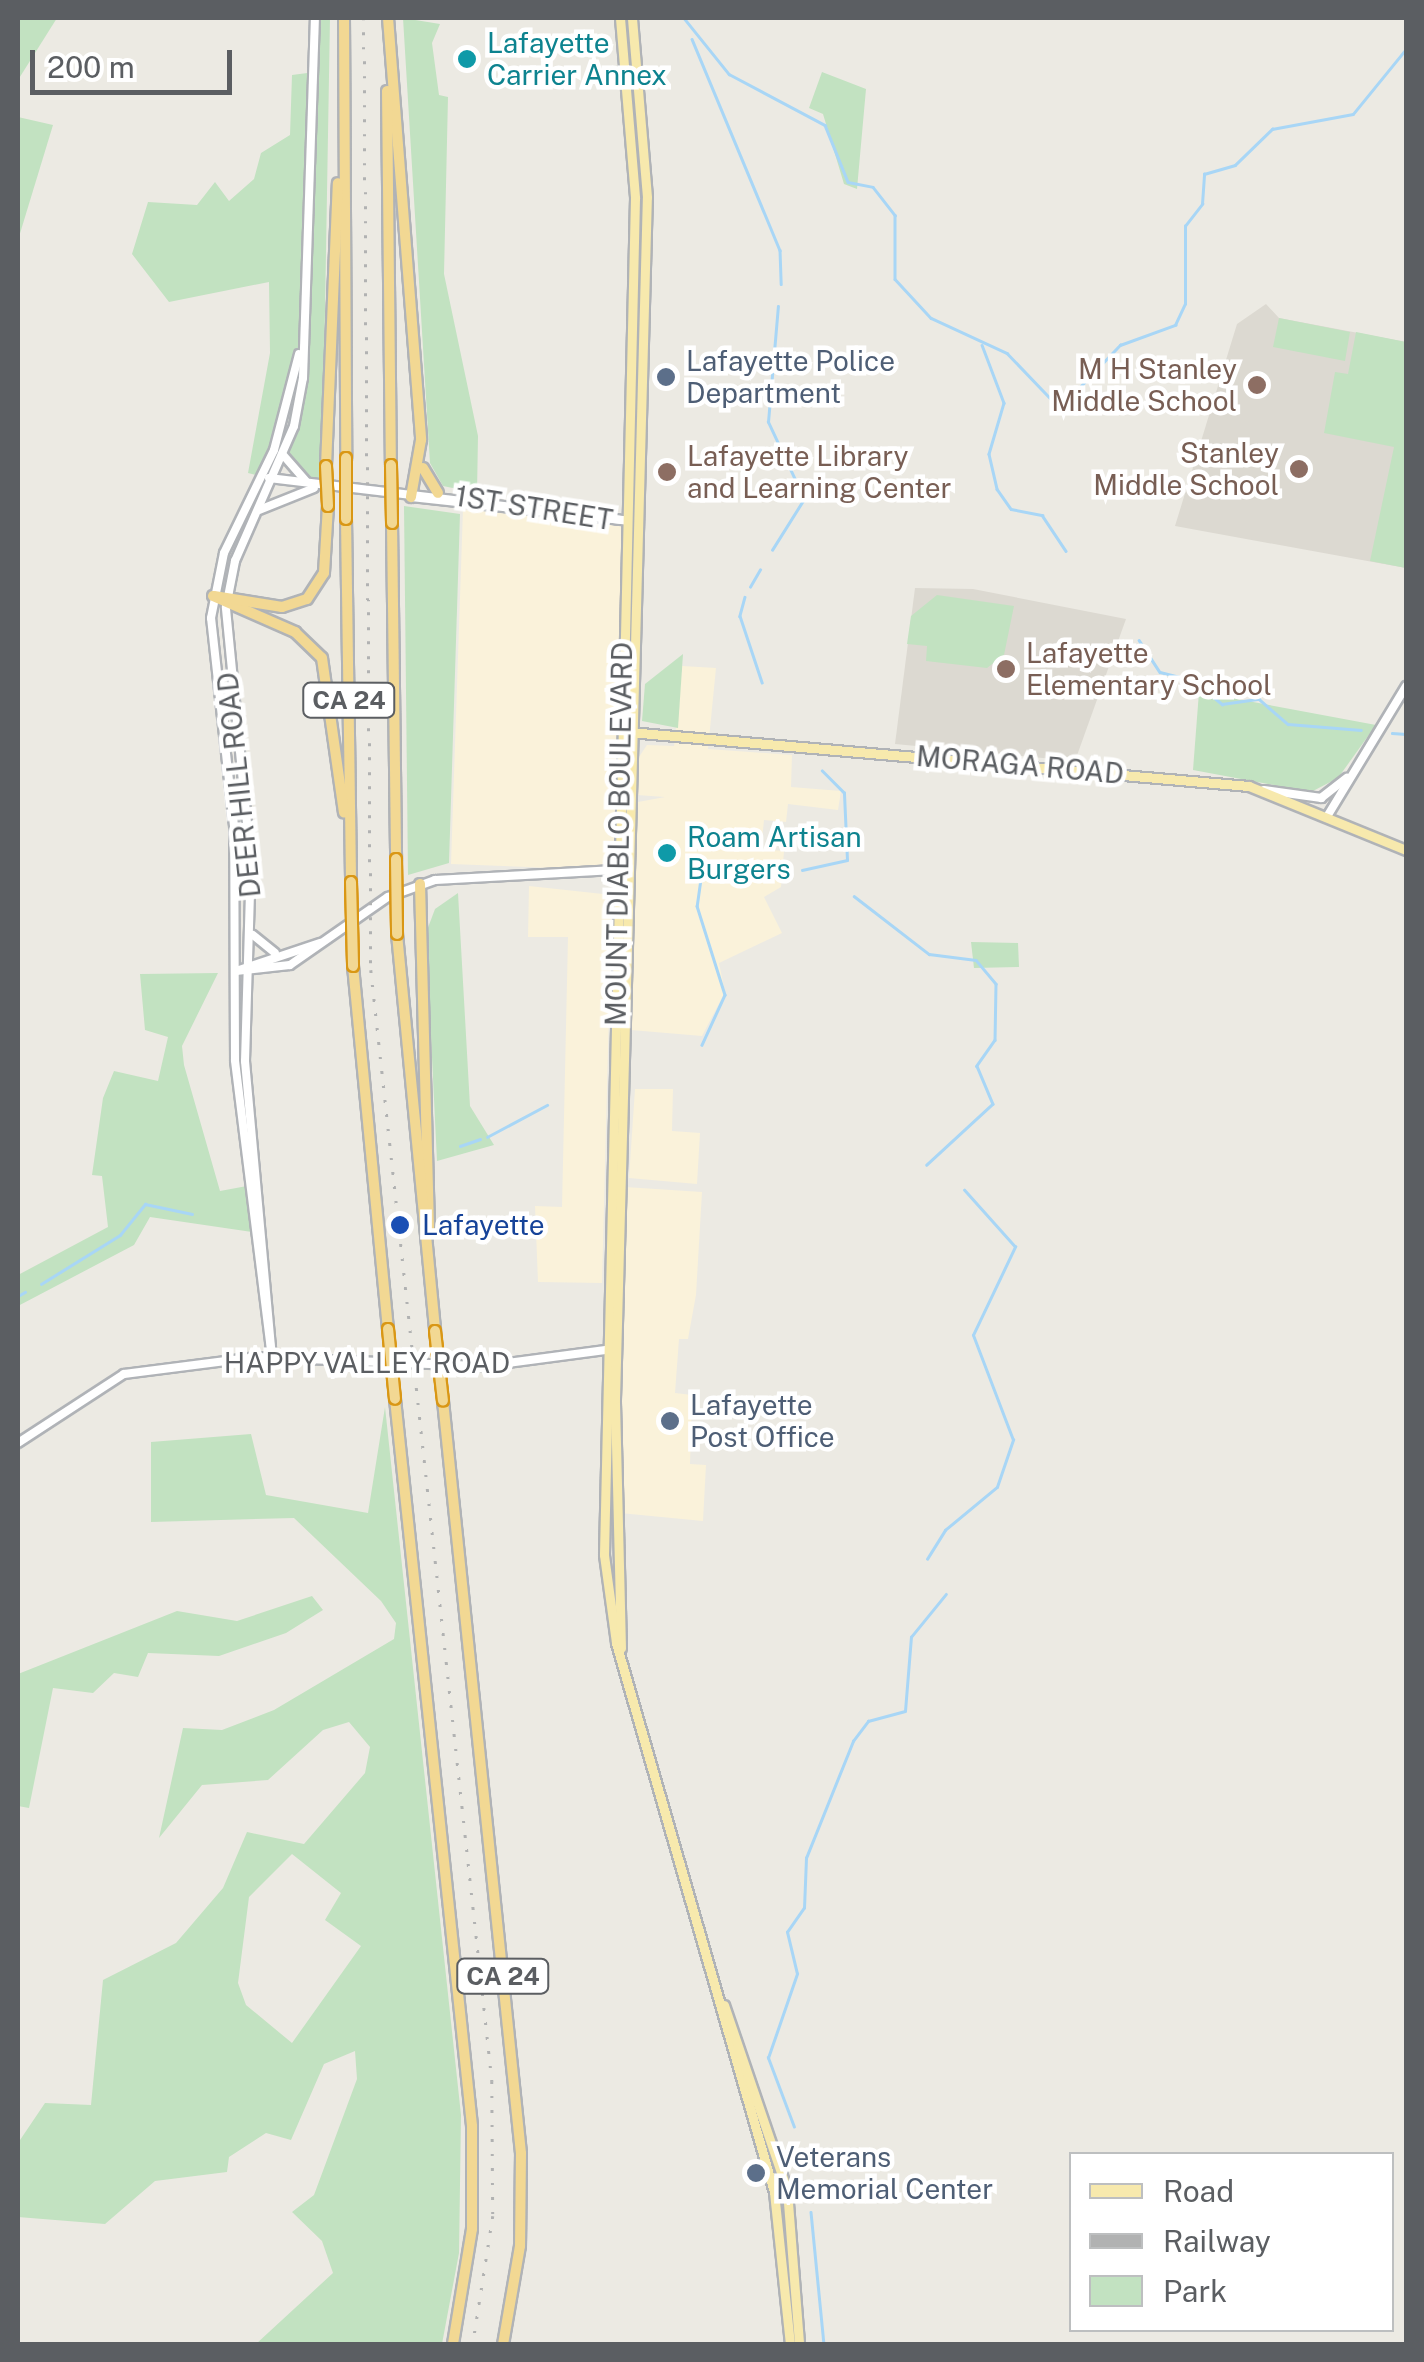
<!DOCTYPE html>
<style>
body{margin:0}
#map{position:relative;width:1424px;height:2362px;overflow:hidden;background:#eceae3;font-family:"Public Sans",sans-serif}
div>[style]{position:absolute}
.commercial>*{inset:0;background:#faf2da}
.education>*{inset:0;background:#dcd9d1}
.green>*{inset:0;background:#c2e2c1}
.stream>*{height:2.5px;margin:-1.25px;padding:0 1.25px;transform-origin:1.25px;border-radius:1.25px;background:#a8d6f6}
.roads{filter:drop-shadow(2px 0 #b0b3b7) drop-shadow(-2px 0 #b0b3b7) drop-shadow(0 2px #b0b3b7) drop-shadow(0 -2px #b0b3b7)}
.minor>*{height:8px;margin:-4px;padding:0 4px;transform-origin:4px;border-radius:4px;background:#fff}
.major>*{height:9px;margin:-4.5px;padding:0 4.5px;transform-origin:4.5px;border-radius:4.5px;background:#f7e9ad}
.highway>*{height:10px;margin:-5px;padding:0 5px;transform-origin:5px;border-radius:5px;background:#f2d893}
.rail>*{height:2.5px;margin-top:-1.25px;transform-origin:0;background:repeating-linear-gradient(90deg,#b1b2b2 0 2.5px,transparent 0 14.5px)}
.bridges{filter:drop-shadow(2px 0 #d99715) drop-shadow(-2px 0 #d99715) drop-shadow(0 2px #d99715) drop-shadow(0 -2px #d99715)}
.highway-bridge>*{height:10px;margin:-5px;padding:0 5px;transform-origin:5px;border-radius:5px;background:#f2d893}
.dots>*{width:28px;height:28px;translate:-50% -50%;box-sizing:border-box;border:5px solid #fff;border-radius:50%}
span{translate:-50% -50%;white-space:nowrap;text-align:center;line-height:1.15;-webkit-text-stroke:9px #fff;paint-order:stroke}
.shield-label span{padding:2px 8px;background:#fff;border:2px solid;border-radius:8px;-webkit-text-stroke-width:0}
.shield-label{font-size:25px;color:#5b5e62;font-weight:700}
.culture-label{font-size:28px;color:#0d838f}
.left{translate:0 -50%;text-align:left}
.service-label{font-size:28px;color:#4e5e75}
.education-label{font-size:28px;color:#785e54}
.right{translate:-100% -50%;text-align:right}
.street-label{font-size:28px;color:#5b5e62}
.transit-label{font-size:28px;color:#164399}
.frame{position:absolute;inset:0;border:20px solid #5b5e62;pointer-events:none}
.legend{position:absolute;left:1069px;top:2152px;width:325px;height:180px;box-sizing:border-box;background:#fff;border:2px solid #bdbfc0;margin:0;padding:12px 18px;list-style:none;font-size:30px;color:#5b5e62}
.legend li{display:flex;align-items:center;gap:20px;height:50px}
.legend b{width:50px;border:2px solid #bdbfc0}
.scale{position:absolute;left:30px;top:50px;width:202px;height:45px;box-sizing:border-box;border:5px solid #5b5e62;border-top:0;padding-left:12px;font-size:30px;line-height:35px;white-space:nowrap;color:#5b5e62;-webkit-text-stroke:8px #fff;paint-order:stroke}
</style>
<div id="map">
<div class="commercial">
<i style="clip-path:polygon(463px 509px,628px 527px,615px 861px,607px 870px,451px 864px)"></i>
<i style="clip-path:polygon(682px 666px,716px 668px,708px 749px,792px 755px,791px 787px,841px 791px,838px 810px,788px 804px,786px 822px,764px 820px,761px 849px,784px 851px,781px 887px,764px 897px,782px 933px,719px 963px,725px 992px,702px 1036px,631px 1030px,638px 802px,665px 797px,637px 795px,639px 757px,647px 745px,674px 746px)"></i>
<i style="clip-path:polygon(529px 886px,612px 895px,602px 1283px,538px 1282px,535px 1206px,562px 1207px,568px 937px,528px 937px)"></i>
<i style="clip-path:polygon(635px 1089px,673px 1089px,672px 1131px,700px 1133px,697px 1184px,629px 1178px)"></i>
<i style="clip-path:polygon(625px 1187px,702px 1192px,696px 1295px,688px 1339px,679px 1339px,675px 1393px,692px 1395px,690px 1464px,706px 1465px,703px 1521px,620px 1513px)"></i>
</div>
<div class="education">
<i style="clip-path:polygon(1266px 304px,1279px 318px,1406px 342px,1406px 568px,1175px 526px,1237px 324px)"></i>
<i style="clip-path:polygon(915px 588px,973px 589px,1126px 619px,1075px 761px,895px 744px)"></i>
</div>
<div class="green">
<i style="clip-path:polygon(18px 18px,57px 18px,18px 80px)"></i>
<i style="clip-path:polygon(315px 18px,330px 18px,322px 486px,291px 472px,283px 455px,302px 341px,283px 424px,260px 476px,248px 473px,270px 353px,269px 282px,169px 302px,132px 254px,148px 202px,197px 205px,215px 182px,229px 201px,254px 179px,261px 153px,290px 135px,292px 75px,315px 72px)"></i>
<i style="clip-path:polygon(403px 18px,440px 24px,432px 43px,439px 95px,448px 97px,444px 274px,478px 436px,477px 493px,443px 486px,430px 463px)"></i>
<i style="clip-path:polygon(822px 72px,866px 89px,857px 189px,844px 184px,823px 114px,809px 108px)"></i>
<i style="clip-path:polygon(18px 117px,53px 125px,18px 240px)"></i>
<i style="clip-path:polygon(1279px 318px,1350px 332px,1345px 361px,1273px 347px)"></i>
<i style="clip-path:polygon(1356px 332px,1406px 342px,1406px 568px,1370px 561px,1394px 447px,1324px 433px,1335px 372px,1348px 374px)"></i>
<i style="clip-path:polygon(404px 506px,460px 514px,449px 863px,408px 875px)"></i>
<i style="clip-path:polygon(937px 595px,1014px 606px,1004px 655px,987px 668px,926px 661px,927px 646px,907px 644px,911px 616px)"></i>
<i style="clip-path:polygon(683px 654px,678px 728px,642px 721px,645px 684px)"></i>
<i style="clip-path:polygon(1199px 692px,1376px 725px,1338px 778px,1311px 792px,1193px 770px)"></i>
<i style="clip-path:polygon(458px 893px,470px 1106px,494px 1145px,437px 1161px,426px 933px,435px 909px)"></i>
<i style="clip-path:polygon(971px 942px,1018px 943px,1019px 967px,974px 968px)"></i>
<i style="clip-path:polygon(218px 973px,182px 1046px,184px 1065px,220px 1191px,247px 1186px,252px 1232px,150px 1217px,134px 1245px,18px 1306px,18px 1275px,108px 1227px,102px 1176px,92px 1175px,103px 1098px,114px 1071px,158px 1081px,168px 1037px,145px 1030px,140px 974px)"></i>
<i style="clip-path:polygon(evenodd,385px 1407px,461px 2115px,459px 2253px,442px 2344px,256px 2344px,333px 2273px,322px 2241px,292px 2212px,314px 2195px,357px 2079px,355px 2051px,324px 2064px,291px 2140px,266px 2133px,229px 2157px,227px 2172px,155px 2181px,105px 2224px,18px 2217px,18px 2143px,45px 2103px,91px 2105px,103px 1980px,176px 1943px,223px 1888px,247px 1832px,304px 1844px,365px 1773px,370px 1747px,349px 1722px,323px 1730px,268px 1780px,202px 1785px,159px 1838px,183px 1728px,222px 1730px,274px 1710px,394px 1639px,396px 1623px,381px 1601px,294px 1518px,151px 1522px,151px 1442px,251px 1434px,266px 1495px,368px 1513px,385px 1407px,292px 1854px,341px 1893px,325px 1920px,361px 1946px,292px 2043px,246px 2005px,238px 1983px,249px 1897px,292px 1854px)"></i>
<i style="clip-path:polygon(312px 1596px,323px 1610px,286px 1633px,219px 1656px,148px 1653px,138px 1677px,114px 1673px,93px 1693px,53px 1688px,29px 1808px,18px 1806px,18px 1674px,177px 1611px,237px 1621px)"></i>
</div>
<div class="stream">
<i style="left:684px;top:18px;width:72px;rotate:51.2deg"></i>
<i style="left:729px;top:74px;width:109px;rotate:28deg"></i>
<i style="left:825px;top:125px;width:61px;rotate:68deg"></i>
<i style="left:848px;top:182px;width:25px;rotate:11deg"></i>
<i style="left:873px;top:187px;width:36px;rotate:52deg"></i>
<i style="left:895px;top:215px;width:64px;rotate:90deg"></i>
<i style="left:895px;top:279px;width:53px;rotate:47.3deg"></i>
<i style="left:931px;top:318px;width:84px;rotate:24.7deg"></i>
<i style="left:1007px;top:353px;width:66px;rotate:46.2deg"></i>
<i style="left:1053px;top:401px;width:25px;rotate:-23deg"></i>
<i style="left:1076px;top:391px;width:64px;rotate:-46.3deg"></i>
<i style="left:1120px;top:345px;width:59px;rotate:-20deg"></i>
<i style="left:1175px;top:325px;width:23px;rotate:-65deg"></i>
<i style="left:1185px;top:304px;width:78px;rotate:-90deg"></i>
<i style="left:1185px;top:226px;width:28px;rotate:-52deg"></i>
<i style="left:1202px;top:204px;width:30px;rotate:-86deg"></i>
<i style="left:1204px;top:174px;width:32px;rotate:-16deg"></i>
<i style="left:1235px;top:165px;width:52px;rotate:-44.2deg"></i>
<i style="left:1272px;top:129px;width:82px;rotate:-10.5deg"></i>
<i style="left:1353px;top:114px;width:84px;rotate:-50.8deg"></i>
<i style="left:692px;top:39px;width:229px;rotate:67.4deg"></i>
<i style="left:780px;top:250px;width:34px;rotate:88deg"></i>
<i style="left:982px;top:345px;width:62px;rotate:69.2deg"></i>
<i style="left:1004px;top:403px;width:53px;rotate:106.4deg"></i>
<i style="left:989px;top:454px;width:36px;rotate:77deg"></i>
<i style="left:997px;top:489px;width:24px;rotate:55deg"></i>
<i style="left:1011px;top:509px;width:32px;rotate:11deg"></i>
<i style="left:1042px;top:515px;width:43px;rotate:56.3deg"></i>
<i style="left:772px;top:550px;width:60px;rotate:-57.9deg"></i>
<i style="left:804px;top:499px;width:85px;rotate:-115.1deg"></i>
<i style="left:768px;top:422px;width:116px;rotate:-85.1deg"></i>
<i style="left:750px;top:587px;width:20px;rotate:-60deg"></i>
<i style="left:745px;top:597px;width:20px;rotate:105deg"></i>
<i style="left:740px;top:616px;width:70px;rotate:71.6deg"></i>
<i style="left:1139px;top:640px;width:38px;rotate:57deg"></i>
<i style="left:1160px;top:672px;width:30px;rotate:14deg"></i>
<i style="left:1206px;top:691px;width:21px;rotate:39deg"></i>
<i style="left:1222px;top:704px;width:37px;rotate:-8deg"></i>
<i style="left:1259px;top:699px;width:38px;rotate:41deg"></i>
<i style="left:1288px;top:724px;width:73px;rotate:4.7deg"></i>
<i style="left:1392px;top:733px;width:14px;rotate:4deg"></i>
<i style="left:802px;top:870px;width:46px;rotate:-12.5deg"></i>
<i style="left:847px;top:860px;width:67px;rotate:-92.6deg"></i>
<i style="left:844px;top:793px;width:31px;rotate:-135deg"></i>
<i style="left:701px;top:879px;width:27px;rotate:98deg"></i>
<i style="left:697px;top:906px;width:93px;rotate:72.5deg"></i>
<i style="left:725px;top:995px;width:55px;rotate:114.7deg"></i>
<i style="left:854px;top:896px;width:95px;rotate:37.7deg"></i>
<i style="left:929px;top:954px;width:47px;rotate:7.3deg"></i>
<i style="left:976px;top:960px;width:31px;rotate:50deg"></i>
<i style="left:996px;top:984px;width:56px;rotate:91deg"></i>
<i style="left:995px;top:1040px;width:32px;rotate:125deg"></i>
<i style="left:977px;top:1066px;width:41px;rotate:67.2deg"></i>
<i style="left:993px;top:1104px;width:90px;rotate:137.3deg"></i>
<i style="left:487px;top:1137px;width:68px;rotate:-28.1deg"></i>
<i style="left:460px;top:1146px;width:21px;rotate:-19deg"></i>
<i style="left:41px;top:1284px;width:93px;rotate:-31.8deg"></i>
<i style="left:120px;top:1235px;width:40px;rotate:-51deg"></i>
<i style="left:145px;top:1204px;width:48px;rotate:12deg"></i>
<i style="left:18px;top:1296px;width:8px;rotate:-30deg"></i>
<i style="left:927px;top:1559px;width:34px;rotate:-58deg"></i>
<i style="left:945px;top:1530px;width:67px;rotate:-39.6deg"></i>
<i style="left:997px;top:1487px;width:50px;rotate:-71.2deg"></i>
<i style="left:1013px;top:1440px;width:112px;rotate:-110.9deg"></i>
<i style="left:973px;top:1335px;width:98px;rotate:-64.5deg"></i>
<i style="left:1015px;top:1247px;width:76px;rotate:-131.8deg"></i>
<i style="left:794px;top:2127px;width:74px;rotate:-110.6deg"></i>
<i style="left:768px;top:2058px;width:89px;rotate:-71deg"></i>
<i style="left:797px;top:1974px;width:43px;rotate:-103.4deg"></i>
<i style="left:787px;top:1932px;width:29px;rotate:-55deg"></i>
<i style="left:804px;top:1908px;width:50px;rotate:-87.7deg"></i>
<i style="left:806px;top:1858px;width:126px;rotate:-68.1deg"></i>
<i style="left:853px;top:1741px;width:25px;rotate:-53deg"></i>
<i style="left:868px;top:1721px;width:38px;rotate:-15deg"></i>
<i style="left:905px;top:1711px;width:74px;rotate:-85.4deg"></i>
<i style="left:911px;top:1637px;width:55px;rotate:-50.9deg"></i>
<i style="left:811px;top:2212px;width:133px;rotate:84.4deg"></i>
</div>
<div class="roads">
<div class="minor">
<i style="left:284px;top:456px;width:33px;rotate:49deg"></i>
<i style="left:269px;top:478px;width:361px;rotate:6.8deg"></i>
<i style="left:411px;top:497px;width:213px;rotate:6.2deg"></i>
<i style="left:259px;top:510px;width:59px;rotate:-21.8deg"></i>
<i style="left:1264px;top:790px;width:58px;rotate:8deg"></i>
<i style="left:1321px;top:798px;width:33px;rotate:-38deg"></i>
<i style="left:1328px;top:815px;width:151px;rotate:-58.8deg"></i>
<i style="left:253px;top:935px;width:28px;rotate:39deg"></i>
<i style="left:236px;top:971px;width:54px;rotate:-6.3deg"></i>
<i style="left:290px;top:965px;width:119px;rotate:-34.8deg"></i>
<i style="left:388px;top:897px;width:50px;rotate:-19.9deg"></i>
<i style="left:435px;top:880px;width:194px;rotate:-3.2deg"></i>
<i style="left:236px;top:971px;width:89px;rotate:-18.4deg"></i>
<i style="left:272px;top:1358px;width:298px;rotate:-95.2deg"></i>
<i style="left:245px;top:1061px;width:197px;rotate:-88.3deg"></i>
<i style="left:251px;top:864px;width:258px;rotate:-95.6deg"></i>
<i style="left:226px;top:607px;width:47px;rotate:-78.9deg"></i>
<i style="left:235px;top:561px;width:147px;rotate:-66.4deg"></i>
<i style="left:294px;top:426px;width:49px;rotate:-79.4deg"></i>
<i style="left:303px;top:378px;width:360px;rotate:-88.1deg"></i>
<i style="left:272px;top:1358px;width:300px;rotate:-97.1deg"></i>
<i style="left:235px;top:1060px;width:234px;rotate:-90.2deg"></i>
<i style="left:234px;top:826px;width:209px;rotate:-96.3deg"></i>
<i style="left:211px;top:618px;width:66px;rotate:-78.7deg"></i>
<i style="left:224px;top:553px;width:114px;rotate:-64.1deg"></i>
<i style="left:274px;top:450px;width:99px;rotate:-75.4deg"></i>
<i style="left:18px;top:1443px;width:126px;rotate:-33.1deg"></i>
<i style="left:124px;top:1374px;width:134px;rotate:-7.3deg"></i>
<i style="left:257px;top:1357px;width:228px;rotate:2.3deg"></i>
<i style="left:485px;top:1366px;width:129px;rotate:-7.6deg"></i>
</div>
<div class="major">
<i style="left:620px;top:18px;width:181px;rotate:85.2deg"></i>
<i style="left:635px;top:198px;width:1357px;rotate:91.31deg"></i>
<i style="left:604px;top:1555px;width:89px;rotate:82.2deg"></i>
<i style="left:616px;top:1643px;width:571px;rotate:73.94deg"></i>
<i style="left:774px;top:2192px;width:153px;rotate:84deg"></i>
<i style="left:629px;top:732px;width:622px;rotate:4.98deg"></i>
<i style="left:1249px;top:786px;width:170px;rotate:22.2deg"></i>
<i style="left:621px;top:1648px;width:249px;rotate:-91.4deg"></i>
<i style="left:615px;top:1399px;width:1202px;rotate:-88.48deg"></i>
<i style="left:647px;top:197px;width:180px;rotate:-94.8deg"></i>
<i style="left:724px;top:2005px;width:195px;rotate:71.2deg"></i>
<i style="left:787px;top:2190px;width:154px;rotate:85.5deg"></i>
</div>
<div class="highway">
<i style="left:344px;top:18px;width:440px;rotate:89.7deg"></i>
<i style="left:388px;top:18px;width:423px;rotate:85.5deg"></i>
<i style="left:421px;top:440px;width:58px;rotate:100deg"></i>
<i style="left:387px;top:91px;width:374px;rotate:89.4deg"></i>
<i style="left:326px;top:466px;width:283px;rotate:-87.6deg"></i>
<i style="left:423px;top:468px;width:29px;rotate:59deg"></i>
<i style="left:346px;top:519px;width:363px;rotate:89.2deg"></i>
<i style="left:392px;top:523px;width:336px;rotate:89.3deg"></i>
<i style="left:213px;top:596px;width:90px;rotate:23.7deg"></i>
<i style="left:295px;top:632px;width:37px;rotate:44deg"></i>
<i style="left:322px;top:658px;width:156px;rotate:81.9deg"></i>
<i style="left:214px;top:596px;width:69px;rotate:9.2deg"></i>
<i style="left:282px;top:607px;width:26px;rotate:-18deg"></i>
<i style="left:307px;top:599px;width:31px;rotate:-57deg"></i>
<i style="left:324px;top:573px;width:67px;rotate:-86.6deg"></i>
<i style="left:420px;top:884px;width:347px;rotate:88.5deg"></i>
<i style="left:397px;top:934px;width:399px;rotate:84.5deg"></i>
<i style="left:353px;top:966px;width:365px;rotate:84.5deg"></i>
<i style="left:395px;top:1399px;width:731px;rotate:83.95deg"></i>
<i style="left:472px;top:2126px;width:103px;rotate:90deg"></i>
<i style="left:472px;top:2229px;width:117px;rotate:99.4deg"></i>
<i style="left:443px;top:1401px;width:756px;rotate:84.08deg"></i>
<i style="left:521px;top:2153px;width:93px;rotate:90.6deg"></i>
<i style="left:520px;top:2246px;width:99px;rotate:99.8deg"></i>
</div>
</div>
<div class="rail">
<i style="left:364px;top:18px;width:952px;rotate:89.58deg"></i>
<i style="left:371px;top:970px;width:1118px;rotate:83.78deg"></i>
<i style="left:492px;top:2081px;width:135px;rotate:89.6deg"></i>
<i style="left:493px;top:2216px;width:130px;rotate:98.9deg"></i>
</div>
<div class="bridges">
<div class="highway-bridge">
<i style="left:346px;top:458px;width:61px;rotate:90deg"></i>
<i style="left:391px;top:465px;width:58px;rotate:89deg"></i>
<i style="left:326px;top:466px;width:40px;rotate:87.1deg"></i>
<i style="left:396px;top:859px;width:75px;rotate:89.2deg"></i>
<i style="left:351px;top:882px;width:84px;rotate:88.6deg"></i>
<i style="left:388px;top:1329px;width:70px;rotate:84.3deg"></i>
<i style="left:435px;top:1331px;width:70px;rotate:83.5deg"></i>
</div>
</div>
<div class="dots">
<i style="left:467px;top:59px;background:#0f9aa8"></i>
<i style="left:666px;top:377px;background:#5c6f8a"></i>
<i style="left:1257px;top:385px;background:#8d6e63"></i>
<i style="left:1299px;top:469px;background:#8d6e63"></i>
<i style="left:667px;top:472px;background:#8d6e63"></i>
<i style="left:1006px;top:669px;background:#8d6e63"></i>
<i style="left:667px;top:853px;background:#0f9aa8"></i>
<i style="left:400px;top:1225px;background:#1a4fb4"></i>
<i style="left:670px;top:1421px;background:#5c6f8a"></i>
<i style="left:756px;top:2173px;background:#5c6f8a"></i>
</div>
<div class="shield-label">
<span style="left:349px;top:700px">CA 24</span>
<span style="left:503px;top:1976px">CA 24</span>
</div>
<div class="culture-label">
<span class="left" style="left:487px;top:59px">Lafayette<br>Carrier Annex</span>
<span class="left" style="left:687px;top:853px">Roam Artisan<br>Burgers</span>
</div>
<div class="service-label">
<span class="left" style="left:686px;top:377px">Lafayette Police<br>Department</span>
<span class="left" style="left:690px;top:1421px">Lafayette<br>Post Office</span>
<span class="left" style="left:776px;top:2173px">Veterans<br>Memorial Center</span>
</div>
<div class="education-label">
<span class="right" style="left:1237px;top:385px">M H Stanley<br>Middle School</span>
<span class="right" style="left:1279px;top:469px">Stanley<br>Middle School</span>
<span class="left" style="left:687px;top:472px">Lafayette Library<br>and Learning Center</span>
<span class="left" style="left:1026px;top:669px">Lafayette<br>Elementary School</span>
</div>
<div class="street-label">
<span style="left:534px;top:508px;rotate:9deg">1ST STREET</span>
<span style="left:1020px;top:765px;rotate:5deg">MORAGA ROAD</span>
<span style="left:239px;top:785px;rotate:-96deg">DEER HILL ROAD</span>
<span style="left:619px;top:834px;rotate:-89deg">MOUNT DIABLO BOULEVARD</span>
<span style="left:367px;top:1363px">HAPPY VALLEY ROAD</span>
</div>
<div class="transit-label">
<span class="left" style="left:422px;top:1225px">Lafayette</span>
</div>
<div class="frame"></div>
<ul class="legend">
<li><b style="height:12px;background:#f7e9ad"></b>Road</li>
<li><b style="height:12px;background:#b1b2b2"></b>Railway</li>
<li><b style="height:28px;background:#c2e2c1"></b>Park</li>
</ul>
<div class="scale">200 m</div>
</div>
